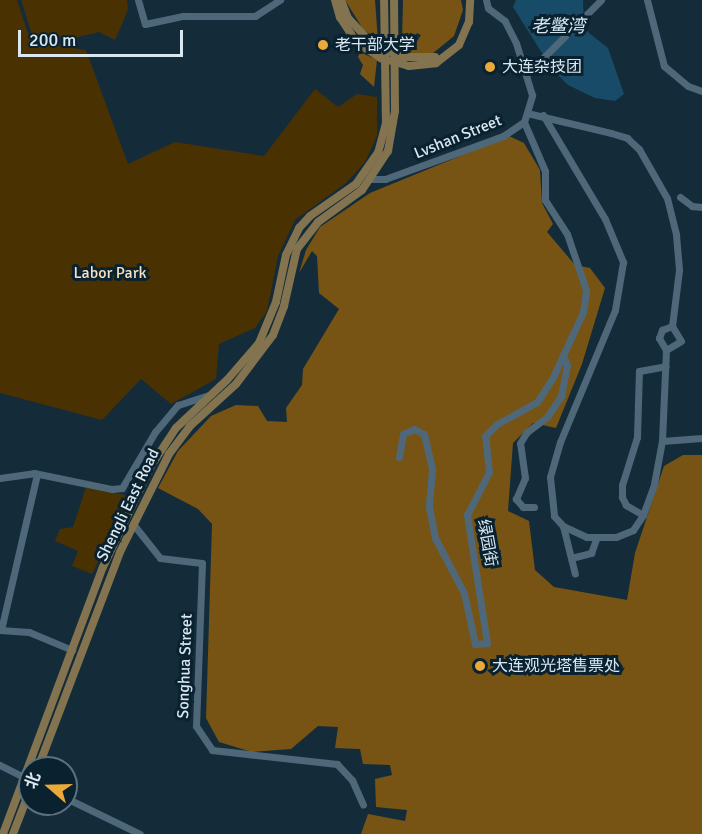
<!DOCTYPE html>
<meta charset="utf-8">
<style>
body{margin:0}
#map{position:relative;width:702px;height:834px;overflow:hidden;background:#142c3a;font-family:Signika,"Noto Sans SC",sans-serif}
div>[style]{position:absolute}
.green>*{inset:0;background:#493102}
.forest>*{inset:0;background:#775414}
.water>*{inset:0;background:#184b67}
.minor>*{height:7px;margin:-3.5px;padding:0 3.5px;transform-origin:3.5px;border-radius:3.5px;background:#4f6879}
.major>*{height:8px;margin:-4px;padding:0 4px;transform-origin:4px;border-radius:4px;background:#83734f}
.dots>*{width:16px;height:16px;translate:-50% -50%;box-sizing:border-box;border:3px solid #0a2230;border-radius:50%}
span{translate:-50% -50%;white-space:nowrap;text-align:center;line-height:1.15;-webkit-text-stroke:6px #0a2230;paint-order:stroke}
.poi-label{font-size:16px;color:#d9e7f1}
.left{translate:0 -50%;text-align:left}
.street-label{font-size:16px;color:#d9e7f1}
.park-label{font-size:16px;color:#f6e1c1}
.water-label{font-size:18px;color:#d5e6f1;font-style:italic}
.north{position:absolute;left:18px;top:756px;width:60px;height:60px;box-sizing:border-box;background:#0a2230;border:2px solid #5d717d;border-radius:50%;rotate:290deg;font-size:16px;font-weight:700;line-height:24px;text-align:center;color:#d9e7f1}
.north::after{content:'';display:block;margin:auto;width:21px;height:27px;background:#eaaa39;clip-path:polygon(50% 0,100% 100%,50% 72%,0 100%)}
.scale{position:absolute;left:18px;top:30px;width:165px;height:27px;box-sizing:border-box;border:3px solid #d9e7f1;border-top:0;padding-left:8px;font-size:18px;line-height:21px;white-space:nowrap;color:#d9e7f1;-webkit-text-stroke:4px #0a2230;paint-order:stroke}
</style>
<div id="map">
<div class="green">
<i style="clip-path:polygon(0 0,17px 0,31px 42px,86px 50px,128px 164px,175px 142px,264px 156px,315px 89px,338px 107px,357px 94px,377px 97px,377px 136px,365px 162px,346px 183px,295px 220px,278px 256px,267px 311px,255px 328px,219px 344px,216px 379px,171px 404px,141px 379px,102px 420px,0 393px)"></i>
<i style="clip-path:polygon(21px 0,127px 0,128px 10px,115px 40px,99px 32px,74px 38px,42px 35px,33px 38px)"></i>
<i style="clip-path:polygon(86px 487px,130px 496px,92px 574px,72px 566px,78px 551px,55px 541px,60px 529px,73px 527px)"></i>
</div>
<div class="forest">
<i style="clip-path:polygon(345px 0,375px 0,378px 41px,363px 29px)"></i>
<i style="clip-path:polygon(403px 0,461px 0,463px 10px,454px 36px,432px 54px,410px 53px,421px 35px,417px 33px,409px 46px,402px 41px)"></i>
<i style="clip-path:polygon(360px 52px,377px 60px,374px 87px,360px 74px,363px 65px,358px 57px)"></i>
<i style="clip-path:polygon(509px 136px,524px 143px,540px 170px,542px 203px,553px 224px,547px 232px,575px 265px,590px 268px,605px 288px,582px 364px,556px 428px,533px 423px,513px 443px,508px 511px,529px 521px,535px 570px,554px 587px,627px 600px,635px 553px,664px 466px,683px 455px,702px 455px,702px 834px,361px 834px,368px 814px,405px 821px,407px 810px,376px 807px,375px 779px,392px 775px,390px 765px,363px 764px,360px 749px,335px 748px,338px 727px,318px 726px,291px 749px,252px 752px,219px 742px,206px 718px,212px 524px,198px 509px,158px 488px,178px 451px,211px 416px,236px 405px,258px 406px,267px 421px,287px 422px,286px 408px,302px 385px,303px 369px,339px 309px,319px 293px,317px 256px,312px 251px,299px 273px,306px 250px,320px 227px,370px 193px)"></i>
</div>
<div class="water">
<i style="clip-path:polygon(516px 0,583px 0,584px 29px,608px 48px,624px 94px,615px 101px,595px 98px,568px 85px,552px 69px,513px 7px)"></i>
</div>
<div class="minor">
<i style="left:138px;top:0;width:25px;rotate:74deg"></i>
<i style="left:145px;top:24px;width:39px;rotate:-12deg"></i>
<i style="left:183px;top:16px;width:72px"></i>
<i style="left:255px;top:16px;width:30px;rotate:-33deg"></i>
<i style="left:647px;top:0;width:68px;rotate:75.6deg"></i>
<i style="left:664px;top:66px;width:31px;rotate:40deg"></i>
<i style="left:688px;top:86px;width:15px;rotate:20deg"></i>
<i style="left:526px;top:75px;width:106px;rotate:-45deg"></i>
<i style="left:527px;top:113px;width:86px;rotate:13.4deg"></i>
<i style="left:611px;top:133px;width:17px;rotate:17deg"></i>
<i style="left:627px;top:138px;width:16px;rotate:43deg"></i>
<i style="left:639px;top:149px;width:56px;rotate:60.3deg"></i>
<i style="left:667px;top:198px;width:38px;rotate:76deg"></i>
<i style="left:676px;top:235px;width:35px;rotate:85deg"></i>
<i style="left:679px;top:270px;width:56px;rotate:97.1deg"></i>
<i style="left:543px;top:115px;width:121px;rotate:59.2deg"></i>
<i style="left:605px;top:219px;width:47px;rotate:67.3deg"></i>
<i style="left:623px;top:262px;width:49px;rotate:99.5deg"></i>
<i style="left:615px;top:310px;width:143px;rotate:112.6deg"></i>
<i style="left:560px;top:442px;width:36px;rotate:106deg"></i>
<i style="left:550px;top:477px;width:39px;rotate:84deg"></i>
<i style="left:554px;top:516px;width:13px;rotate:48deg"></i>
<i style="left:563px;top:526px;width:26px;rotate:25deg"></i>
<i style="left:587px;top:537px;width:29px"></i>
<i style="left:616px;top:537px;width:18px;rotate:-22deg"></i>
<i style="left:633px;top:530px;width:18px;rotate:-56deg"></i>
<i style="left:643px;top:515px;width:33px;rotate:-70deg"></i>
<i style="left:654px;top:484px;width:44px;rotate:-79.5deg"></i>
<i style="left:662px;top:441px;width:91px;rotate:-87.5deg"></i>
<i style="left:666px;top:350px;width:14px;rotate:-120deg"></i>
<i style="left:659px;top:338px;width:9px;rotate:-69deg"></i>
<i style="left:662px;top:330px;width:11px;rotate:-22deg"></i>
<i style="left:672px;top:326px;width:17px;rotate:59deg"></i>
<i style="left:681px;top:341px;width:17px;rotate:149deg"></i>
<i style="left:372px;top:179px;width:13px"></i>
<i style="left:385px;top:179px;width:126px;rotate:-20deg"></i>
<i style="left:503px;top:136px;width:25px;rotate:-34deg"></i>
<i style="left:524px;top:122px;width:28px;rotate:-73deg"></i>
<i style="left:532px;top:95px;width:54px;rotate:-107.1deg"></i>
<i style="left:516px;top:43px;width:25px;rotate:-117deg"></i>
<i style="left:505px;top:21px;width:21px;rotate:-143deg"></i>
<i style="left:488px;top:8px;width:8px;rotate:-104deg"></i>
<i style="left:680px;top:197px;width:15px;rotate:37deg"></i>
<i style="left:692px;top:206px;width:10px;rotate:6deg"></i>
<i style="left:662px;top:441px;width:40px;rotate:-4.3deg"></i>
<i style="left:399px;top:457px;width:23px;rotate:-80deg"></i>
<i style="left:403px;top:434px;width:12px;rotate:-24deg"></i>
<i style="left:414px;top:429px;width:11px;rotate:27deg"></i>
<i style="left:424px;top:434px;width:37px;rotate:77deg"></i>
<i style="left:432px;top:470px;width:37px;rotate:95deg"></i>
<i style="left:429px;top:507px;width:32px;rotate:79deg"></i>
<i style="left:435px;top:538px;width:62px;rotate:62.2deg"></i>
<i style="left:464px;top:593px;width:52px;rotate:77.8deg"></i>
<i style="left:475px;top:644px;width:12px;rotate:-5deg"></i>
<i style="left:487px;top:643px;width:130px;rotate:-98.9deg"></i>
<i style="left:467px;top:515px;width:48px;rotate:-62.9deg"></i>
<i style="left:489px;top:472px;width:36px;rotate:-96deg"></i>
<i style="left:485px;top:436px;width:17px;rotate:-45deg"></i>
<i style="left:497px;top:424px;width:46px;rotate:-28.8deg"></i>
<i style="left:537px;top:402px;width:30px;rotate:-57deg"></i>
<i style="left:553px;top:377px;width:72px;rotate:-65.2deg"></i>
<i style="left:583px;top:312px;width:22px;rotate:-82deg"></i>
<i style="left:586px;top:290px;width:59px;rotate:-108.7deg"></i>
<i style="left:567px;top:234px;width:40px;rotate:-122.9deg"></i>
<i style="left:545px;top:200px;width:29px;rotate:-90deg"></i>
<i style="left:545px;top:171px;width:53px;rotate:-113.2deg"></i>
<i style="left:0;top:478px;width:34px;rotate:-8deg"></i>
<i style="left:34px;top:473px;width:80px;rotate:11.6deg"></i>
<i style="left:112px;top:489px;width:10px;rotate:-6deg"></i>
<i style="left:122px;top:488px;width:65px;rotate:-59.5deg"></i>
<i style="left:155px;top:432px;width:35px;rotate:-50deg"></i>
<i style="left:178px;top:405px;width:33px;rotate:-18deg"></i>
<i style="left:534px;top:507px;width:11px;rotate:180deg"></i>
<i style="left:523px;top:507px;width:11px;rotate:-131deg"></i>
<i style="left:516px;top:499px;width:23px;rotate:-67deg"></i>
<i style="left:525px;top:478px;width:35px;rotate:-98deg"></i>
<i style="left:520px;top:443px;width:13px;rotate:-58deg"></i>
<i style="left:527px;top:432px;width:25px;rotate:-37deg"></i>
<i style="left:547px;top:417px;width:25px;rotate:-56deg"></i>
<i style="left:561px;top:396px;width:31px;rotate:-79deg"></i>
<i style="left:567px;top:366px;width:12px;rotate:-110deg"></i>
<i style="left:643px;top:515px;width:20px;rotate:-150deg"></i>
<i style="left:626px;top:505px;width:9px;rotate:-117deg"></i>
<i style="left:622px;top:497px;width:12px;rotate:-90deg"></i>
<i style="left:622px;top:485px;width:50px;rotate:-72.6deg"></i>
<i style="left:637px;top:437px;width:66px;rotate:-88.3deg"></i>
<i style="left:639px;top:371px;width:27px;rotate:-10deg"></i>
<i style="left:133px;top:524px;width:43px;rotate:51.5deg"></i>
<i style="left:160px;top:558px;width:42px;rotate:6.8deg"></i>
<i style="left:202px;top:563px;width:163px;rotate:92.1deg"></i>
<i style="left:196px;top:726px;width:29px;rotate:56deg"></i>
<i style="left:212px;top:750px;width:126px;rotate:6.4deg"></i>
<i style="left:337px;top:764px;width:22px;rotate:47deg"></i>
<i style="left:352px;top:780px;width:27px;rotate:66deg"></i>
<i style="left:563px;top:526px;width:49px;rotate:76deg"></i>
<i style="left:571px;top:558px;width:21px;rotate:-14deg"></i>
<i style="left:591px;top:553px;width:15px;rotate:-70deg"></i>
<i style="left:0;top:630px;width:29px;rotate:4deg"></i>
<i style="left:29px;top:632px;width:47px;rotate:22.7deg"></i>
<i style="left:1px;top:630px;width:160px;rotate:-77deg"></i>
<i style="left:0;top:765px;width:34px;rotate:27deg"></i>
<i style="left:66px;top:798px;width:82px;rotate:25.9deg"></i>
</div>
<div class="major">
<i style="left:335px;top:0;width:18px;rotate:74deg"></i>
<i style="left:340px;top:17px;width:30px;rotate:57deg"></i>
<i style="left:356px;top:42px;width:30px;rotate:33deg"></i>
<i style="left:381px;top:58px;width:29px;rotate:16deg"></i>
<i style="left:409px;top:66px;width:27px;rotate:-6deg"></i>
<i style="left:436px;top:63px;width:29px;rotate:-38deg"></i>
<i style="left:459px;top:45px;width:25px;rotate:-67deg"></i>
<i style="left:469px;top:22px;width:22px;rotate:-87deg"></i>
<i style="left:341px;top:0;width:19px;rotate:69deg"></i>
<i style="left:348px;top:18px;width:34px;rotate:47deg"></i>
<i style="left:371px;top:43px;width:35px;rotate:24deg"></i>
<i style="left:403px;top:57px;width:32px"></i>
<i style="left:38px;top:768px;width:231px;rotate:-69.2deg"></i>
<i style="left:120px;top:552px;width:110px;rotate:-63.4deg"></i>
<i style="left:169px;top:454px;width:35px;rotate:-53deg"></i>
<i style="left:190px;top:426px;width:62px;rotate:-42.4deg"></i>
<i style="left:236px;top:384px;width:61px;rotate:-52.9deg"></i>
<i style="left:273px;top:335px;width:31px;rotate:-69deg"></i>
<i style="left:284px;top:306px;width:58px;rotate:-77.2deg"></i>
<i style="left:297px;top:249px;width:34px;rotate:-52deg"></i>
<i style="left:318px;top:222px;width:54px;rotate:-36deg"></i>
<i style="left:362px;top:190px;width:47px;rotate:-56.3deg"></i>
<i style="left:388px;top:151px;width:41px;rotate:-80.1deg"></i>
<i style="left:395px;top:111px;width:111px;rotate:-90.5deg"></i>
<i style="left:3px;top:834px;width:285px;rotate:-69.5deg"></i>
<i style="left:103px;top:567px;width:112px;rotate:-64.6deg"></i>
<i style="left:151px;top:466px;width:45px;rotate:-56.7deg"></i>
<i style="left:176px;top:428px;width:70px;rotate:-43.3deg"></i>
<i style="left:227px;top:380px;width:49px;rotate:-49.1deg"></i>
<i style="left:259px;top:343px;width:44px;rotate:-67.5deg"></i>
<i style="left:276px;top:302px;width:48px;rotate:-78deg"></i>
<i style="left:286px;top:255px;width:30px;rotate:-64deg"></i>
<i style="left:299px;top:228px;width:16px;rotate:-47deg"></i>
<i style="left:310px;top:216px;width:56px;rotate:-34.8deg"></i>
<i style="left:356px;top:184px;width:38px;rotate:-55deg"></i>
<i style="left:378px;top:153px;width:30px;rotate:-75deg"></i>
<i style="left:386px;top:124px;width:124px;rotate:-90.9deg"></i>
<i style="left:13px;top:834px;width:47px;rotate:-68.9deg"></i>
</div>
<div class="dots">
<i style="left:323px;top:45px;background:#eaaa39"></i>
<i style="left:490px;top:67px;background:#eaaa39"></i>
<i style="left:480px;top:666px;background:#eaaa39"></i>
</div>
<div class="poi-label">
<span class="left" style="left:335px;top:45px">老干部大学</span>
<span class="left" style="left:502px;top:67px">大连杂技团</span>
<span class="left" style="left:492px;top:666px">大连观光塔售票处</span>
</div>
<div class="street-label">
<span style="left:458px;top:137px;rotate:-22deg">Lvshan Street</span>
<span style="left:128px;top:505px;rotate:-64deg">Shengli East Road</span>
<span style="left:487px;top:543px;rotate:80deg">绿园街</span>
<span style="left:185px;top:666px;rotate:-88deg">Songhua Street</span>
</div>
<div class="park-label">
<span style="left:110px;top:273px">Labor Park</span>
</div>
<div class="water-label">
<span style="left:558px;top:26px">老鳖湾</span>
</div>
<div class="north">北</div>
<div class="scale">200 m</div>
</div>
